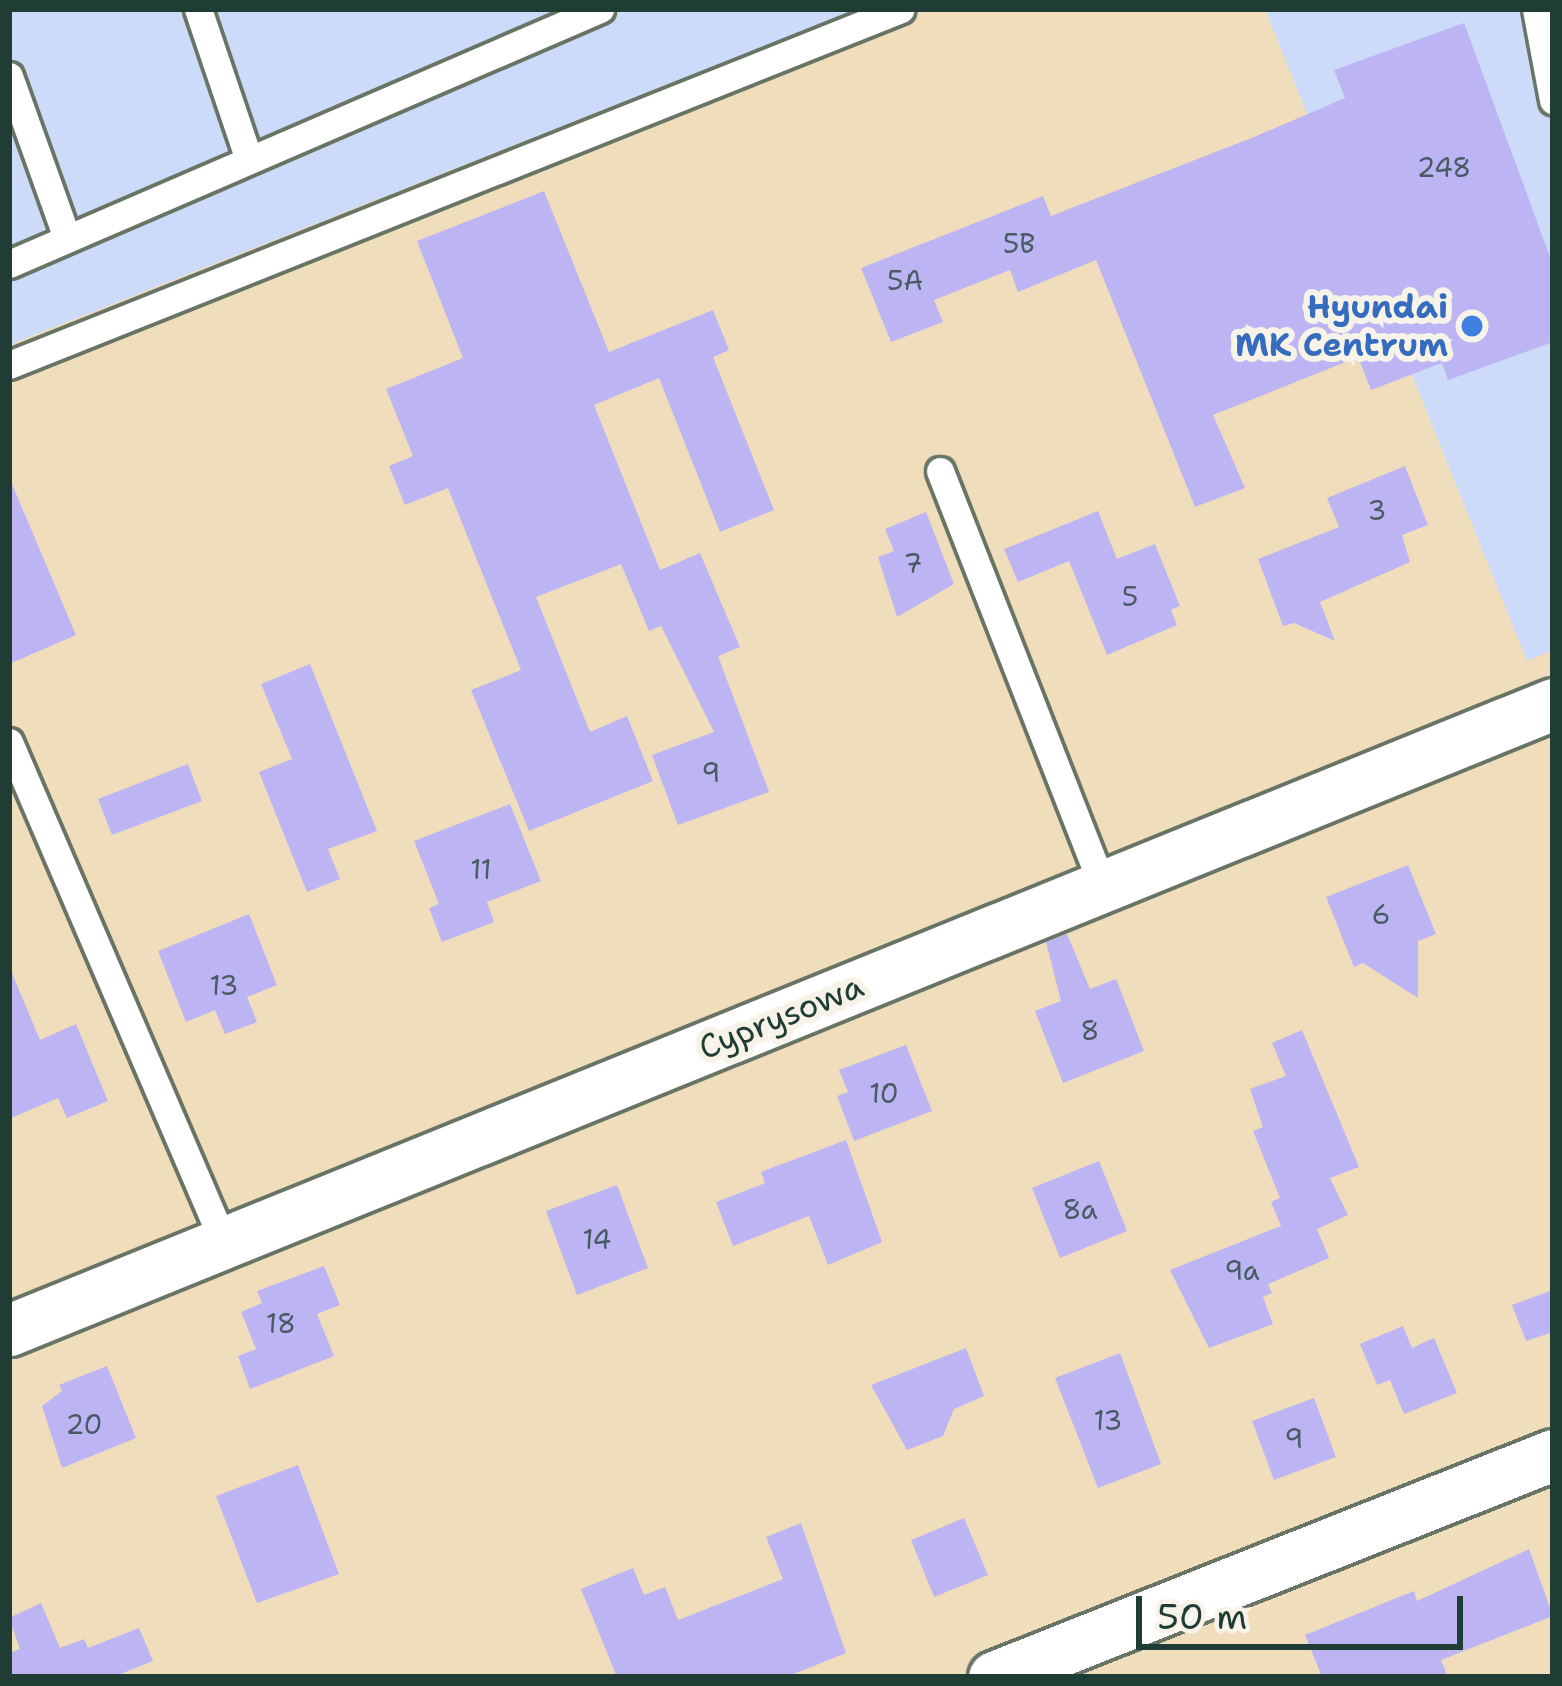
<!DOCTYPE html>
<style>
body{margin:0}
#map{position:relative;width:1562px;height:1686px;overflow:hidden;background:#f0ddbc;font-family:"Shantell Sans",sans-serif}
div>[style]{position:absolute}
.built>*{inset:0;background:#cbdbf9}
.building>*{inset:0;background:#bdb5f3}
.roads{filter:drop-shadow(3px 0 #687564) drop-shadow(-3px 0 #687564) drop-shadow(0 3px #687564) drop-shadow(0 -3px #687564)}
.service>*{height:27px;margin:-13.5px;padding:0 13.5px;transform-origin:13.5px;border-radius:13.5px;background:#fff}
.minor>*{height:51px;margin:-25.5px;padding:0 25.5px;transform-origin:25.5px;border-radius:25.5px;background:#fff}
.dots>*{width:33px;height:33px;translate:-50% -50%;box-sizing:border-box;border:6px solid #f7f3e8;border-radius:50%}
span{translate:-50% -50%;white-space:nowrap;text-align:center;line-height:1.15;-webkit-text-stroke:12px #f7f3e8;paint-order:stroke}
.number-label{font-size:27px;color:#465b64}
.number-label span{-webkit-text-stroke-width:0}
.shop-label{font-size:33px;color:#366cbe;font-weight:700}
.right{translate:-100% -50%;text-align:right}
.street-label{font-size:33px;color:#1f3d34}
.frame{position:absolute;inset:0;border:12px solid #1f3d34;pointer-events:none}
.scale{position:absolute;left:1136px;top:1596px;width:327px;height:54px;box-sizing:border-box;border:6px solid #1f3d34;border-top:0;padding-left:15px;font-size:36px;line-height:42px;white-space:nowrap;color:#1f3d34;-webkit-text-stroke:9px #f7f3e8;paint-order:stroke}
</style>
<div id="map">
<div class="built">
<i style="clip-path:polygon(9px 9px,858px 9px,9px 345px)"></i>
<i style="clip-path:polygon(1265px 9px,1553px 9px,1553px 650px,1527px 661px)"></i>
</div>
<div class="building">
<i style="clip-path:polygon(1464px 23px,1553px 265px,1553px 342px,1448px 380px,1442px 363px,1371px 390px,1358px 357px,1213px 415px,1245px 488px,1195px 507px,1096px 260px,1018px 292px,1010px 270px,934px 300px,943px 322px,891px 342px,861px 268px,1043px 196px,1051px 216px,1254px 137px,1345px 98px,1334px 70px)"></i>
<i style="clip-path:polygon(544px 191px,609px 352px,713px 310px,729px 350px,713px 357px,774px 510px,720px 532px,659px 378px,594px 405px,660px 570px,700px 553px,740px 647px,718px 656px,769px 792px,678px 825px,652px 755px,714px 732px,661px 626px,649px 631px,621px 564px,536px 597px,590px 732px,627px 716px,653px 781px,529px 831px,471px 690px,521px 670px,448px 488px,405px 505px,389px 466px,413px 456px,386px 389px,463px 358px,417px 241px)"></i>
<i style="clip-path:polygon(1405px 466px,1428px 525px,1402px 535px,1410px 562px,1320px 602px,1335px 641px,1294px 623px,1283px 626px,1258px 559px,1339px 527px,1327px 498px)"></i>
<i style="clip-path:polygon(9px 477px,76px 635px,9px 664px)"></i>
<i style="clip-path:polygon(1098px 511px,1117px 559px,1155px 544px,1180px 606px,1171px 610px,1177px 625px,1107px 655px,1069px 561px,1018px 582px,1004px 549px)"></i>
<i style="clip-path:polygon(926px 512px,954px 584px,897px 617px,878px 557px,894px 551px,885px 529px)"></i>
<i style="clip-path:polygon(310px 664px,377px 831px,328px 849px,340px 879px,307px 892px,259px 772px,292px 759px,261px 684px)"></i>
<i style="clip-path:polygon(188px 764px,202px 801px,112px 835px,98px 799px)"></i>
<i style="clip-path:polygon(510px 804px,541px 881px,487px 902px,494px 922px,442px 942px,429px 908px,439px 904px,414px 841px)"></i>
<i style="clip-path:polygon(1408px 865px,1436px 934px,1418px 941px,1418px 998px,1363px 963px,1354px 967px,1326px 897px)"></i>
<i style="clip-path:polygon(249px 914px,277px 985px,247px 997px,257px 1022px,225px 1034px,215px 1010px,186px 1022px,158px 951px)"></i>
<i style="clip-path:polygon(1067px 934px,1090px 989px,1116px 979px,1144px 1051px,1063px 1083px,1035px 1011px,1061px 1001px,1046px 942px)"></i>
<i style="clip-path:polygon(9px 966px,40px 1040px,76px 1024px,108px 1101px,67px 1118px,58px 1098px,9px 1119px)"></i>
<i style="clip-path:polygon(1302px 1030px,1359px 1167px,1330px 1178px,1348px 1215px,1317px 1229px,1329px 1258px,1268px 1284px,1272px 1293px,1263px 1297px,1273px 1324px,1209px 1348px,1170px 1270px,1281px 1226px,1271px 1202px,1280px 1198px,1253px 1131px,1263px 1127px,1250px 1089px,1286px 1076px,1272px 1043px)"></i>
<i style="clip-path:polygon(906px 1045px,932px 1111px,854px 1141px,837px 1096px,848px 1092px,839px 1070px)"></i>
<i style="clip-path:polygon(846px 1140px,882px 1242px,828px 1265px,809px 1216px,733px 1246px,716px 1202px,765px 1183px,761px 1172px)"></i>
<i style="clip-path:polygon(1099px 1161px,1127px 1231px,1060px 1258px,1032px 1188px)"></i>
<i style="clip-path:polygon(617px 1185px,648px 1268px,577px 1295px,546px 1211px)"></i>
<i style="clip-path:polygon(324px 1266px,340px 1305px,317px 1314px,334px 1356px,250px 1389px,238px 1356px,256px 1349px,241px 1312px,262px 1303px,257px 1291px)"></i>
<i style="clip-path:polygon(1553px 1290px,1553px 1332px,1526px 1341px,1512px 1305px)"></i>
<i style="clip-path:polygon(1403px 1326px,1412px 1348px,1434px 1338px,1457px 1393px,1404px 1414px,1390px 1380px,1377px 1385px,1360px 1344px)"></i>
<i style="clip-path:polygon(966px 1348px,984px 1396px,954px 1409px,943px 1436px,907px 1450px,871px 1385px)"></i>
<i style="clip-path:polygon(1120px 1353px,1161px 1464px,1098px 1488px,1055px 1378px)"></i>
<i style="clip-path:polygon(107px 1366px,136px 1438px,62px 1468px,42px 1406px,62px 1391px,59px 1385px)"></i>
<i style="clip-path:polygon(1314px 1398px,1336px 1457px,1274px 1480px,1252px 1421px)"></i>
<i style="clip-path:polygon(298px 1465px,339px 1574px,257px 1603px,216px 1496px)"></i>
<i style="clip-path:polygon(964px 1518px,988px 1575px,934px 1597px,911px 1540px)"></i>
<i style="clip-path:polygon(801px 1523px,846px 1653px,786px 1677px,617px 1677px,581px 1589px,633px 1568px,644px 1595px,665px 1587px,678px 1620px,783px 1579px,766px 1537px)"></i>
<i style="clip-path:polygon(1529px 1549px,1553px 1616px,1441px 1660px,1448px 1677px,1322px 1677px,1305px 1635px,1414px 1591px,1417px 1601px)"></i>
<i style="clip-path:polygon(41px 1603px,60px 1648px,84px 1639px,88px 1648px,139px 1628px,153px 1661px,113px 1677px,9px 1677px,9px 1653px,20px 1649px,9px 1618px)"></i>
</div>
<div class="roads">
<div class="service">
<i style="left:198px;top:9px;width:156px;rotate:71.3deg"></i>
<i style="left:1536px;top:9px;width:93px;rotate:79.4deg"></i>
<i style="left:9px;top:76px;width:172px;rotate:70.3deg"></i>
<i style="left:9px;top:264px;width:644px;rotate:-23.34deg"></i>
<i style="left:9px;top:365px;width:960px;rotate:-21.76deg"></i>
<i style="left:940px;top:471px;width:446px;rotate:68.6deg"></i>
<i style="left:9px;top:742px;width:545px;rotate:66.77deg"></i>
</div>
<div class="minor">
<i style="left:9px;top:1330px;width:1666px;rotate:-22.07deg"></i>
<i style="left:994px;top:1677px;width:601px;rotate:-21.66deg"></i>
</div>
</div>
<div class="dots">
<i style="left:1472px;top:326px;background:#3f7fe0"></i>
</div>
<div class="number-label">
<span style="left:1444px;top:168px">248</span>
<span style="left:1019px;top:244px">5B</span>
<span style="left:905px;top:281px">5A</span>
<span style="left:1377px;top:511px">3</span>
<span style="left:913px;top:564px">7</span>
<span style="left:1130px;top:597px">5</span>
<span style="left:711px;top:773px">9</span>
<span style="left:481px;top:870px">11</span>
<span style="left:1381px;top:915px">6</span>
<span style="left:224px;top:986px">13</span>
<span style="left:1090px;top:1031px">8</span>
<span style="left:884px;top:1094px">10</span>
<span style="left:1080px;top:1210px">8a</span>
<span style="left:597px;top:1240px">14</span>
<span style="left:1242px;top:1271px">9a</span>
<span style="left:281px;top:1324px">18</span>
<span style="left:1108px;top:1421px">13</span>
<span style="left:84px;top:1425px">20</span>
<span style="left:1294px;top:1439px">9</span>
</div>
<div class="shop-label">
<span class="right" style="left:1448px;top:326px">Hyundai<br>MK Centrum</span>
</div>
<div class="street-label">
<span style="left:781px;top:1017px;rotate:-22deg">Cyprysowa</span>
</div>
<div class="frame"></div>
<div class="scale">50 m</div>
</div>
